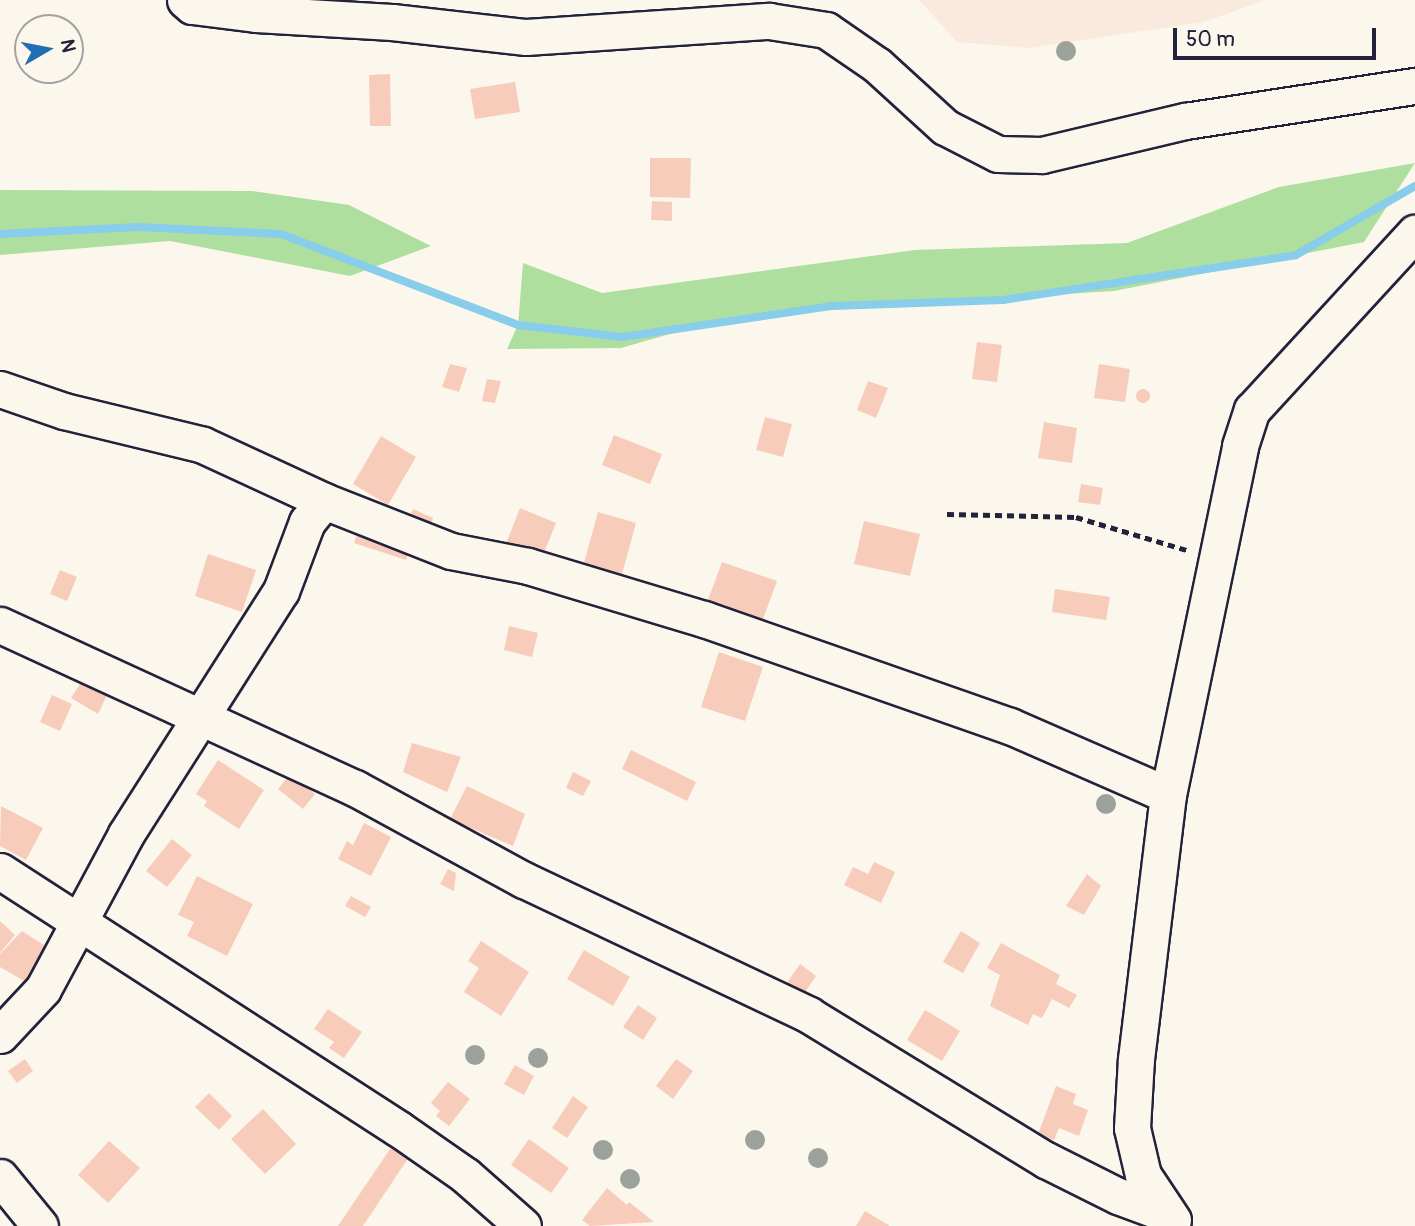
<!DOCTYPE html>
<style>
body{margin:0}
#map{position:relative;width:1415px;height:1226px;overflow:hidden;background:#fbf7ec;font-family:Pangolin,sans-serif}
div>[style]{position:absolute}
.built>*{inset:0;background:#faeadd}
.green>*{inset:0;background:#afdf9f}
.stream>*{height:8px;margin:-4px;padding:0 4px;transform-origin:4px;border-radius:4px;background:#88cde9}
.building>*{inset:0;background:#f8ccba}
.round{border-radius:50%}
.path>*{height:4.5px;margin-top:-2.25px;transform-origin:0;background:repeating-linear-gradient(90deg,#22223b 0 7px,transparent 0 12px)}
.roads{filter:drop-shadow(2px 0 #22223b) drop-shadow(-2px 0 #22223b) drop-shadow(0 2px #22223b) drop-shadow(0 -2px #22223b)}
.minor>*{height:35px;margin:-17.5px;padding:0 17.5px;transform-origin:17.5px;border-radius:17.5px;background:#fbf7ec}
.trees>*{width:20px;height:20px;margin:-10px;border-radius:50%;background:#9ba19b}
span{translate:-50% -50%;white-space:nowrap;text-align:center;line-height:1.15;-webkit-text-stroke:7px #fbf7ec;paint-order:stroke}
.north{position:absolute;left:14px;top:14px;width:70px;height:70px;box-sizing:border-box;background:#fbf7ec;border:2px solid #a4a2a5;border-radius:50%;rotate:80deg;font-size:19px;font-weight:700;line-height:28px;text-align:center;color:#22223b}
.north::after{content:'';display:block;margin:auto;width:24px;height:32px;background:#1f6fb2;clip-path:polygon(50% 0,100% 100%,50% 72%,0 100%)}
.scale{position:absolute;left:1173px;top:28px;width:203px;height:32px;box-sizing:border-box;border:4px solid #22223b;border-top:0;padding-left:9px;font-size:21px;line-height:24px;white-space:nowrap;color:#22223b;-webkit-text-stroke:5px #fbf7ec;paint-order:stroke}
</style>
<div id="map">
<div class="built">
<i style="clip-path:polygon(919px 0,1265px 0,1204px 22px,1029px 48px,957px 42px)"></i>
</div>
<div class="green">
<i style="clip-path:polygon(1415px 163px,1364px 242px,1114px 291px,837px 308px,701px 325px,621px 348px,507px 349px,518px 325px,523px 263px,602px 293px,915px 250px,1127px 243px,1279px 187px)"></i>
<i style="clip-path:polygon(0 190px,252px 191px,349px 205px,431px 246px,350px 276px,170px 241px,0 255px)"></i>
</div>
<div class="stream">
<i style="left:0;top:234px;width:138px;rotate:-2.9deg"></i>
<i style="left:138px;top:227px;width:143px;rotate:2.8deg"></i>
<i style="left:281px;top:234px;width:254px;rotate:21deg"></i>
<i style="left:518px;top:325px;width:105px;rotate:6.6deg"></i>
<i style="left:622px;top:337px;width:213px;rotate:-8.4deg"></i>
<i style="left:833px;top:306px;width:170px;rotate:-2deg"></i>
<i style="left:1003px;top:300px;width:296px;rotate:-8.7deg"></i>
<i style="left:1296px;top:255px;width:138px;rotate:-30.1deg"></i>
</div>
<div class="building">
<i style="clip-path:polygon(390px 74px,391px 126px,370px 126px,369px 75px)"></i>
<i style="clip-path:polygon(515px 82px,520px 112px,475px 119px,470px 89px)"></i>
<i style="clip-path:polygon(650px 158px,691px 158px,690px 198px,650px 197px)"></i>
<i style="clip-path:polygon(652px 201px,672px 202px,672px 221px,651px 220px)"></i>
<i style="clip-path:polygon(977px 342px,1002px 345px,997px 382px,972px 379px)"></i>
<i style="clip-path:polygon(450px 364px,467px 368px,459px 392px,442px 387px)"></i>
<i style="clip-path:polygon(1099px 364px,1130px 369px,1125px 402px,1094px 398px)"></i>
<i style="clip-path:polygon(487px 379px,501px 381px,495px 403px,482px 401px)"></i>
<i style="clip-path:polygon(868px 381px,888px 388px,876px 418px,857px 410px)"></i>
<i class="round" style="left:1136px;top:389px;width:14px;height:14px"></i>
<i style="clip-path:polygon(765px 417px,792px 424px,783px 457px,756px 450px)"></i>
<i style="clip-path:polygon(1044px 422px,1077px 428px,1072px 463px,1038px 458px)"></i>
<i style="clip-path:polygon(614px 435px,662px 454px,650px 484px,602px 465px)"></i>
<i style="clip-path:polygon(381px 436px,416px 457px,388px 505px,353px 484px)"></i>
<i style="clip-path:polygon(1081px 484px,1103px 488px,1100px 505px,1078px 502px)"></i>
<i style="clip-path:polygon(520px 508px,556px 523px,541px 560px,505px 546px)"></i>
<i style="clip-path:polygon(413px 509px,433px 518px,428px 532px,407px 522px)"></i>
<i style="clip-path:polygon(598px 512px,636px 523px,622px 574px,584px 563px)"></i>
<i style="clip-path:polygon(864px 521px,920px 534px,910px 576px,854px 564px)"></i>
<i style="clip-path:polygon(360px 525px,412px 543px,406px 560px,354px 543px)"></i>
<i style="clip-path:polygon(208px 554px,256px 570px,242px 612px,195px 596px)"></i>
<i style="clip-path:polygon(722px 562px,777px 581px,763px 619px,708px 600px)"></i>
<i style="clip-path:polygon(60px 570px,77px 577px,67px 601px,50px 594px)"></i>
<i style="clip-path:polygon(1055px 589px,1110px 597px,1106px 620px,1052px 612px)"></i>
<i style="clip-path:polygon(509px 626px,538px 633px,532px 657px,504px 650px)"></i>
<i style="clip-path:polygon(719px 652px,763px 667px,745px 721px,701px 707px)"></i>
<i style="clip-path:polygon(82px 681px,108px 693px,98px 714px,71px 698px)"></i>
<i style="clip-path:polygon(52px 695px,72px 704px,60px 731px,40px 722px)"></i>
<i style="clip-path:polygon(412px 743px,461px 757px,447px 792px,403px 772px)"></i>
<i style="clip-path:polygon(631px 750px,696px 782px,687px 801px,622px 769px)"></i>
<i style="clip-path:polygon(218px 760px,264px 790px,239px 829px,204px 806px,207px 801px,196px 794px)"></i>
<i style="clip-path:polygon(573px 772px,591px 781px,583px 796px,566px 788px)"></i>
<i style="clip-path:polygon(290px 774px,315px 794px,303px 809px,278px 789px)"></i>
<i style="clip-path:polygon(467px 786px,525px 814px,513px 846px,450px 819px)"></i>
<i style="clip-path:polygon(1px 806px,43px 828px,26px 860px,0 846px)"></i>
<i style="clip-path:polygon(364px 823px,391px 837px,371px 876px,338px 859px,347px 841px,353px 845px)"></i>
<i style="clip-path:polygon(172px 839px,192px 855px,167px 887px,146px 871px)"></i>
<i style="clip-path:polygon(874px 862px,895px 872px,881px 903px,844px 885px,853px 867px,868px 874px)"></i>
<i style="clip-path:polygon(448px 869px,456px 873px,454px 891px,440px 884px)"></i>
<i style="clip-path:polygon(1087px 874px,1101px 886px,1084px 915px,1066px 906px)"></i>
<i style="clip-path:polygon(197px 876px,253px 904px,227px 956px,187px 936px,194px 922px,178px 915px)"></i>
<i style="clip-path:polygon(351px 896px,371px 907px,365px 917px,345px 906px)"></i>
<i style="clip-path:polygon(0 921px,15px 935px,0 953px)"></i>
<i style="clip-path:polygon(22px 931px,50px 949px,26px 982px,0 967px,0 954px)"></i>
<i style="clip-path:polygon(961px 931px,980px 943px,963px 973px,943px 962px)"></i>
<i style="clip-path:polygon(481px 941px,529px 972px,501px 1016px,464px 992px,479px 968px,468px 961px)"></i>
<i style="clip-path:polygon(1001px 943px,1060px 975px,1056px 984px,1077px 995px,1069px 1008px,1052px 999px,1042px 1018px,1033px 1014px,1028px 1025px,990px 1006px,1000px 975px,987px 968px)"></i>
<i style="clip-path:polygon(584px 950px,630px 977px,613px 1006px,567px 979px)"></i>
<i style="clip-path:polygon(800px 964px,816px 976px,799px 1001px,782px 990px)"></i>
<i style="clip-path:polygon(638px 1005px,657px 1018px,643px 1040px,623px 1027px)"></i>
<i style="clip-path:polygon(328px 1009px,362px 1032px,344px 1058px,329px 1048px,334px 1042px,314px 1029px)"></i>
<i style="clip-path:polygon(925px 1010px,960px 1031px,942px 1061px,907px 1040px)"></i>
<i style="clip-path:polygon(25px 1059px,33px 1071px,17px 1083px,8px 1071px)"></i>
<i style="clip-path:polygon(676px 1059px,693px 1071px,673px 1099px,656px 1086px)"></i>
<i style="clip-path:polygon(515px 1065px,534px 1076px,524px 1095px,504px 1084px)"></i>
<i style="clip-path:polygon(448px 1082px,470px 1099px,449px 1126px,436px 1116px,440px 1111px,431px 1103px)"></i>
<i style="clip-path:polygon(1056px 1086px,1076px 1094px,1073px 1104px,1088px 1110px,1079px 1136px,1059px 1128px,1054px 1140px,1038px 1134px)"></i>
<i style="clip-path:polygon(209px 1093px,232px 1116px,219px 1130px,195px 1107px)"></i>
<i style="clip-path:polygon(573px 1096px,588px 1107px,567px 1138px,552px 1128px)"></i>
<i style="clip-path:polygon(263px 1109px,296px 1144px,265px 1174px,231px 1139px)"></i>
<i style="clip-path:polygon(529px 1139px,569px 1168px,551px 1193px,511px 1165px)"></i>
<i style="clip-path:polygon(109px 1141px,140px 1168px,108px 1203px,78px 1175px)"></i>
<i style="clip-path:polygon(392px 1146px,409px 1157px,363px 1226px,338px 1226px)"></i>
<i style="clip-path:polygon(607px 1188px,627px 1205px,629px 1202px,654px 1222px,590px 1226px,582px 1220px)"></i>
<i style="clip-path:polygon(865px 1211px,890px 1226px,856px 1226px)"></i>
</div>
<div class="path">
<i style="left:947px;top:514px;width:129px;rotate:1.3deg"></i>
<i style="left:1076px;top:517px;width:116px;rotate:16.6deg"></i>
</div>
<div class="roads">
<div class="minor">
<i style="left:185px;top:0;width:9px;rotate:41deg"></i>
<i style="left:192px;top:6px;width:64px;rotate:7.1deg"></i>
<i style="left:256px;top:14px;width:136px;rotate:3.4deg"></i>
<i style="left:392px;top:22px;width:135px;rotate:6.4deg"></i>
<i style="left:526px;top:37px;width:244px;rotate:-3.8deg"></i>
<i style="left:769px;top:21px;width:58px;rotate:9deg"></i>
<i style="left:826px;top:30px;width:62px;rotate:34.5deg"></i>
<i style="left:877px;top:65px;width:92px;rotate:42.4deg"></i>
<i style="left:945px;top:127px;width:59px;rotate:27deg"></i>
<i style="left:998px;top:154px;width:44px;rotate:1.3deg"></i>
<i style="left:1042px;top:155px;width:147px;rotate:-13.4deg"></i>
<i style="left:1185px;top:121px;width:233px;rotate:-8.7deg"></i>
<i style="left:0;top:389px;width:68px;rotate:19deg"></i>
<i style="left:64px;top:411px;width:143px;rotate:13.7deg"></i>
<i style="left:203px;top:445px;width:133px;rotate:24.8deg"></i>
<i style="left:324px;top:501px;width:136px;rotate:21.5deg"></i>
<i style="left:451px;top:551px;width:78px;rotate:11deg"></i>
<i style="left:528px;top:566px;width:184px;rotate:16.8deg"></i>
<i style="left:704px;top:619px;width:324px;rotate:19.3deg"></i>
<i style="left:1010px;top:726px;width:172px;rotate:23.6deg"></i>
<i style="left:0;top:625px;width:391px;rotate:24.7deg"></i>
<i style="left:355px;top:788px;width:192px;rotate:28.6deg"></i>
<i style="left:524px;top:880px;width:315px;rotate:25.3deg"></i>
<i style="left:809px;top:1015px;width:278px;rotate:31.5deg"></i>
<i style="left:1046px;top:1160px;width:80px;rotate:26.6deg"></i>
<i style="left:1118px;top:1196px;width:54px;rotate:20.4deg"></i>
<i style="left:0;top:871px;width:475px;rotate:32.9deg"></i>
<i style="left:399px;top:1129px;width:80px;rotate:34.9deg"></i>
<i style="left:465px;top:1175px;width:77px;rotate:41.3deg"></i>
<i style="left:0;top:1035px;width:63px;rotate:-46.9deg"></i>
<i style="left:43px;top:989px;width:176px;rotate:-61.8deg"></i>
<i style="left:126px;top:834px;width:288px;rotate:-57.5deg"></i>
<i style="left:281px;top:591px;width:74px;rotate:-69.4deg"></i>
<i style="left:307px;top:522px;width:27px;rotate:-51deg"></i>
<i style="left:0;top:1177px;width:63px;rotate:50.8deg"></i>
<i style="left:1173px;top:1220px;width:54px;rotate:-123.7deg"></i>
<i style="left:1143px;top:1175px;width:48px;rotate:-103.2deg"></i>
<i style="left:1132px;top:1128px;width:69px;rotate:-86.7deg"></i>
<i style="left:1136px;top:1059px;width:266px;rotate:-83.1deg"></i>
<i style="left:1168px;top:795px;width:356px;rotate:-78.3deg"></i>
<i style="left:1240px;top:446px;width:38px;rotate:-72deg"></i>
<i style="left:1252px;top:410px;width:241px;rotate:-47.4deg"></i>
</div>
</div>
<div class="trees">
<i style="left:1066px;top:51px"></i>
<i style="left:1106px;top:804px"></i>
<i style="left:475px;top:1055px"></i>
<i style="left:538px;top:1058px"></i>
<i style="left:755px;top:1140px"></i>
<i style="left:603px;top:1150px"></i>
<i style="left:818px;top:1158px"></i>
<i style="left:630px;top:1179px"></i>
</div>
<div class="north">N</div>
<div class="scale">50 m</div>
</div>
